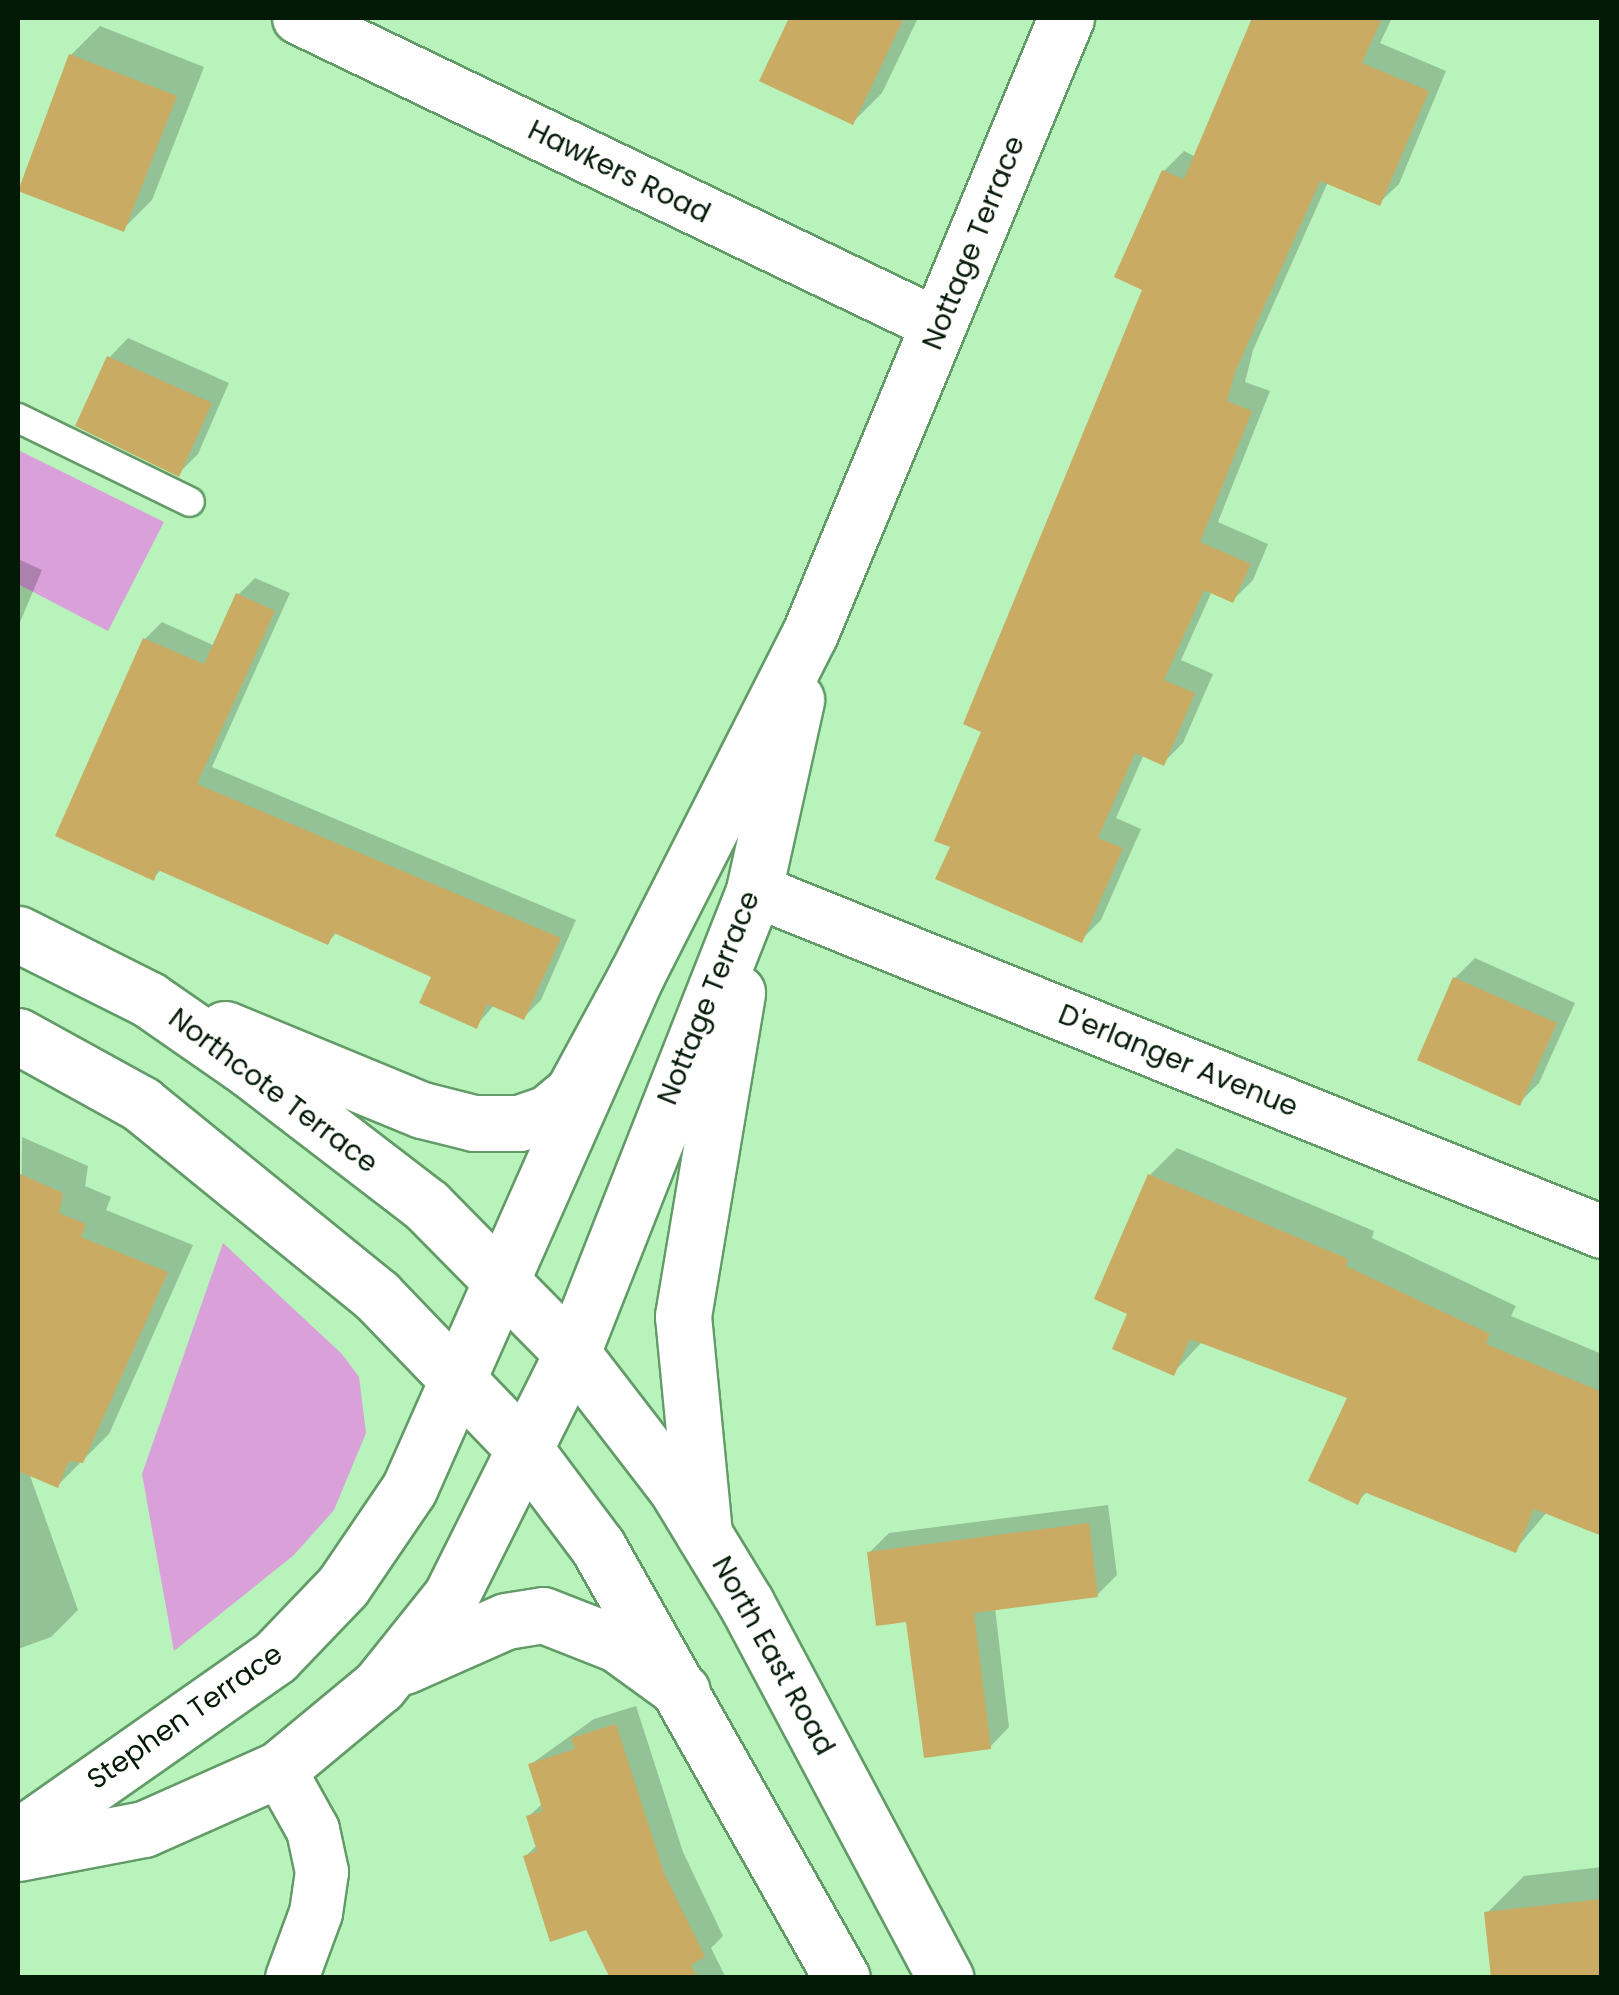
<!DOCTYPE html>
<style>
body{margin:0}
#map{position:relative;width:1619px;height:1995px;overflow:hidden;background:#b8f3bc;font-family:Poppins,sans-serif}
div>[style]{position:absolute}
.green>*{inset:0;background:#d9a0da}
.shadow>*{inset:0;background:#0003}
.building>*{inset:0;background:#caab64}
.roads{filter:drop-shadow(2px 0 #629b67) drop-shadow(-2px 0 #629b67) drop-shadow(0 2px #629b67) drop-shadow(0 -2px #629b67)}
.service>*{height:28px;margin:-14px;padding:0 14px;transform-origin:14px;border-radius:14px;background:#fff}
.minor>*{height:52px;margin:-26px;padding:0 26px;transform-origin:26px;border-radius:26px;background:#fff}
.secondary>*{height:55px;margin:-27.5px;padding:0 27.5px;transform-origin:27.5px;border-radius:27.5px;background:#fff}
.trunk>*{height:55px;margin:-27.5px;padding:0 27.5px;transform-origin:27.5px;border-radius:27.5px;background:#fff}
span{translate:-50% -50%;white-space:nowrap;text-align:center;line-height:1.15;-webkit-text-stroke:9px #fff;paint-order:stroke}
.street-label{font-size:28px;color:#041a07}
.frame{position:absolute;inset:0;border:20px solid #041a07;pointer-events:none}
</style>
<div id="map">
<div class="green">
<i style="clip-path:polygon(18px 450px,164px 522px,108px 631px,18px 584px)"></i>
<i style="clip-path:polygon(223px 1243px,342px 1354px,359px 1377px,366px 1433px,334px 1510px,294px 1555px,174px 1651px,142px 1474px)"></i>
</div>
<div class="shadow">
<i style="clip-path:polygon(791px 18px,918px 18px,882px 93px,853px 122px,762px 80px)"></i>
<i style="clip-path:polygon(1255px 18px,1392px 18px,1380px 43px,1446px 71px,1399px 184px,1379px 203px,1328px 182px,1253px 350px,1245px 382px,1270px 391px,1218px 522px,1268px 544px,1253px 580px,1233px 600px,1212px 591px,1181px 660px,1213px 674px,1183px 743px,1163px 763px,1144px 754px,1116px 818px,1141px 829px,1101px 920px,1081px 940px,953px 845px,985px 730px,1145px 288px,1164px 171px,1184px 151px,1196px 157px)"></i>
<i style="clip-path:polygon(100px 26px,204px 67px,152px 200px,123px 229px,71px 55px)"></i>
<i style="clip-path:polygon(128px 338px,229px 383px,198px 454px,178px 474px,109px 358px)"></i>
<i style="clip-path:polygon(18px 559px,42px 570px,18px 627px)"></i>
<i style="clip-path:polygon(255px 578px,290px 593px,212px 767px,576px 920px,541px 1000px,524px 1017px,495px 1004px,476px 1026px,434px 975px,337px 932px,328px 942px,162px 869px,153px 878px,145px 639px,162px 622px,215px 646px,238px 595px)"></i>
<i style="clip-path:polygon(1475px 958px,1575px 1003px,1539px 1083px,1519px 1103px,1420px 1058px,1455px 978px)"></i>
<i style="clip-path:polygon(22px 1137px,88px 1166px,85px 1186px,111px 1197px,106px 1210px,193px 1245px,109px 1434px,57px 1486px,29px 1473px,78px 1610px,51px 1637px,18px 1649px)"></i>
<i style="clip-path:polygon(1177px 1148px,1374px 1231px,1372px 1238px,1516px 1306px,1511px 1316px,1602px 1354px,1602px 1533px,1547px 1512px,1515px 1550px,1368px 1491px,1357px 1502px,1350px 1396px,1203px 1341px,1173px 1373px,1130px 1312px,1150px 1175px)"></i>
<i style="clip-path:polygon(1108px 1505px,1117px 1575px,1097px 1595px,995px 1608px,1009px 1727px,990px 1747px,869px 1553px,889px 1533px)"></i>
<i style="clip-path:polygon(636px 1706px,683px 1852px,723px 1936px,711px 1948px,726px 1978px,613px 1978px,588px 1927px,526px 1856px,538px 1844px,529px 1816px,543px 1803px,531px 1764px,594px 1719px)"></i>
<i style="clip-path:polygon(1602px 1867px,1602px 1978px,1487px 1913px,1524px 1876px)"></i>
</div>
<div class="building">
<i style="clip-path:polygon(789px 18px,904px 18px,853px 125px,759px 81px)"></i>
<i style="clip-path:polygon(1252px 18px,1382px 18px,1362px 63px,1429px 91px,1380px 206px,1320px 181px,1235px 372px,1227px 401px,1252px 411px,1200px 542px,1251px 564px,1233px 603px,1204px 590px,1164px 680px,1195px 693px,1164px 766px,1135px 753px,1098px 838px,1123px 848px,1082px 943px,935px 879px,950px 847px,934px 841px,981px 732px,963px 724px,1142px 290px,1114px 277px,1162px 170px,1184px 179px)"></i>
<i style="clip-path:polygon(69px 54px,177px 96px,124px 232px,18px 191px)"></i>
<i style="clip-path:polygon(107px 356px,212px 403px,179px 477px,75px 426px)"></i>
<i style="clip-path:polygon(236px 593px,275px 611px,197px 784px,561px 938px,524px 1020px,487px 1004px,477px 1029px,419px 1003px,431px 977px,334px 933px,328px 945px,158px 870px,154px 881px,55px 836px,143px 638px,204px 664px)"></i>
<i style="clip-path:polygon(1453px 977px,1557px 1023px,1520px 1106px,1417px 1060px)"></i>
<i style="clip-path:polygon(18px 1173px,63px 1193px,59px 1213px,86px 1224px,81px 1237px,168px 1272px,83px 1463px,69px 1461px,58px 1488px,18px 1471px)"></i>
<i style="clip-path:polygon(1148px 1174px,1348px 1259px,1346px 1266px,1490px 1334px,1486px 1344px,1602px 1392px,1602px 1536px,1534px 1509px,1516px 1553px,1364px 1492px,1358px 1505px,1308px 1481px,1347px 1398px,1190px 1339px,1174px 1376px,1112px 1349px,1127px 1314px,1094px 1299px)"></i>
<i style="clip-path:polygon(1089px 1523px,1098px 1597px,974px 1613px,991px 1749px,924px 1758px,906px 1622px,876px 1626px,867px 1552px)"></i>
<i style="clip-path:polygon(616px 1724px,664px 1873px,705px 1957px,691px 1965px,697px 1978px,610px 1978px,586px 1930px,550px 1942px,523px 1856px,537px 1851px,526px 1816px,543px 1811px,528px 1764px,575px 1749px,571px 1738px)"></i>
<i style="clip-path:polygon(1602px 1899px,1602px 1978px,1491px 1978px,1484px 1912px)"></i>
</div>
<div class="roads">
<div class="service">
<i style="left:18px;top:418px;width:191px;rotate:26deg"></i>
</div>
<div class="minor">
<i style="left:299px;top:18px;width:711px;rotate:25.66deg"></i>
<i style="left:754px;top:890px;width:914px;rotate:21.96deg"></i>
<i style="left:279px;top:1769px;width:70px;rotate:60.9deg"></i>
<i style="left:313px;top:1830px;width:43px;rotate:77.9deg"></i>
<i style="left:322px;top:1872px;width:41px;rotate:98.3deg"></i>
<i style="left:316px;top:1913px;width:69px;rotate:110.3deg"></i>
</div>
<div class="secondary">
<i style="left:704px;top:1534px;width:219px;rotate:-95.5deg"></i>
<i style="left:683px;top:1316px;width:328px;rotate:-80.5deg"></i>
<i style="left:404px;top:1666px;width:111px;rotate:-23.8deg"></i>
<i style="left:506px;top:1621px;width:37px;rotate:-9deg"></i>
<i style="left:543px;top:1615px;width:79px;rotate:21.4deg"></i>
<i style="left:617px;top:1644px;width:80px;rotate:35.9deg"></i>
<i style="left:18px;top:1837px;width:314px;rotate:-35deg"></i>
<i style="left:275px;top:1657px;width:98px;rotate:-46.2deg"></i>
<i style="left:343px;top:1586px;width:117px;rotate:-55.8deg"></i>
<i style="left:409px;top:1489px;width:561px;rotate:-66.13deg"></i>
<i style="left:636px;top:976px;width:385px;rotate:-63.1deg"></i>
<i style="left:810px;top:633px;width:666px;rotate:-67.4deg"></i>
<i style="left:18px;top:1853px;width:128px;rotate:-10.8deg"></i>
<i style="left:144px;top:1829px;width:148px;rotate:-24deg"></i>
<i style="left:279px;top:1769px;width:130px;rotate:-39.7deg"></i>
<i style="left:379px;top:1686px;width:115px;rotate:-51.3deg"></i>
<i style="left:451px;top:1596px;width:271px;rotate:-63.5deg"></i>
<i style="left:572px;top:1353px;width:497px;rotate:-68.5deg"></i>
<i style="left:754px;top:890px;width:195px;rotate:-77.5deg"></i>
</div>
<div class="trunk">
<i style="left:18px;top:934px;width:145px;rotate:26.6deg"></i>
<i style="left:148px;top:999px;width:124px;rotate:34.8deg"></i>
<i style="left:250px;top:1070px;width:223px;rotate:37.5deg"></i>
<i style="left:427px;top:1206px;width:206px;rotate:45.4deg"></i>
<i style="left:572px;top:1353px;width:170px;rotate:52.4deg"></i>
<i style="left:676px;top:1488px;width:135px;rotate:58.7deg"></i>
<i style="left:746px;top:1603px;width:425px;rotate:62deg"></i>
<i style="left:225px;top:1029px;width:213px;rotate:22.4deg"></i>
<i style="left:422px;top:1110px;width:54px;rotate:14deg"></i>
<i style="left:474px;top:1123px;width:45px"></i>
<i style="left:519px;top:1123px;width:31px;rotate:-19deg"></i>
<i style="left:548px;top:1113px;width:33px;rotate:-40deg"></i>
<i style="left:573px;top:1092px;width:132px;rotate:-61.5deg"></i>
<i style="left:18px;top:1036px;width:141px;rotate:28.9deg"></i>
<i style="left:141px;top:1104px;width:304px;rotate:39.1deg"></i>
<i style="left:377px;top:1296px;width:215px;rotate:46.1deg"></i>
<i style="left:526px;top:1451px;width:120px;rotate:53.1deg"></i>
<i style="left:598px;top:1547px;width:495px;rotate:60.5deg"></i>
</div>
</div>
<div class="street-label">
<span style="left:619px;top:172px;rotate:26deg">Hawkers Road</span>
<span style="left:974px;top:243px;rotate:-68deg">Nottage Terrace</span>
<span style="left:709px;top:998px;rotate:-68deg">Nottage Terrace</span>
<span style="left:1178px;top:1061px;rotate:22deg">D'erlanger Avenue</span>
<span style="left:273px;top:1091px;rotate:37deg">Northcote Terrace</span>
<span style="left:773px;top:1656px;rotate:61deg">North East Road</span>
<span style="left:185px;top:1717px;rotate:-35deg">Stephen Terrace</span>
</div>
<div class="frame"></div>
</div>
